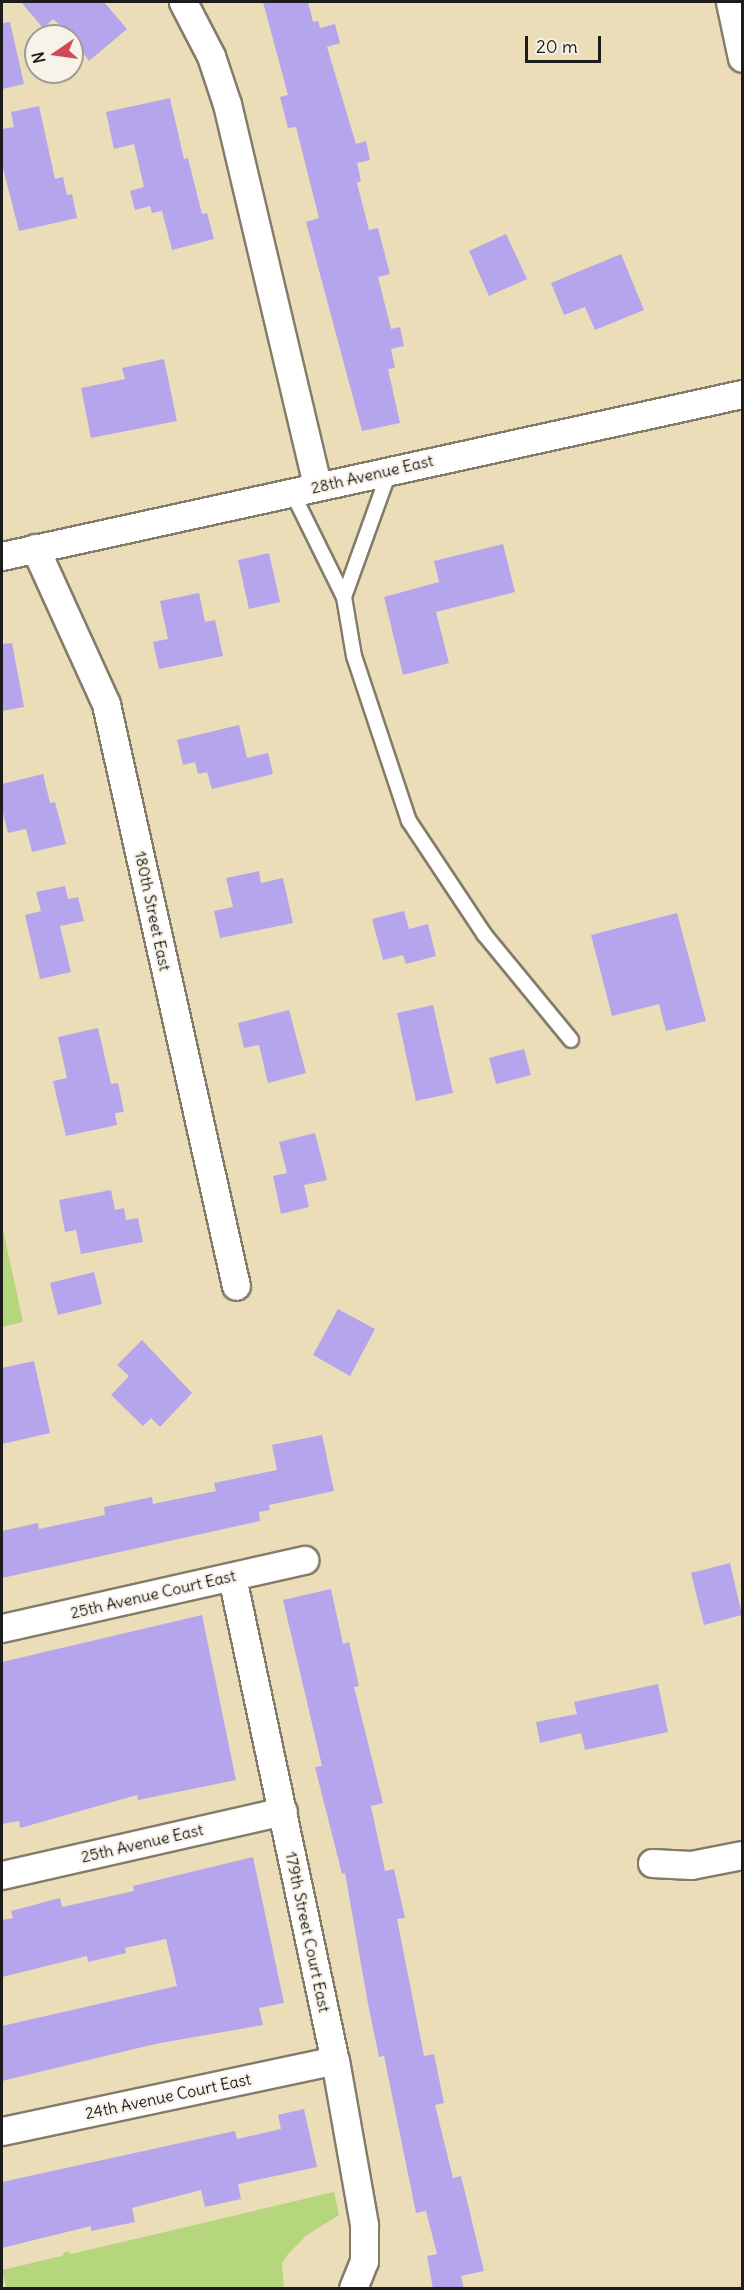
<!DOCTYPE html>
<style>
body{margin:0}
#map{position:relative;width:744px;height:2290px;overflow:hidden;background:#ecddb9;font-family:Delius,sans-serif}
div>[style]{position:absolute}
.green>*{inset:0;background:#b6d67e}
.building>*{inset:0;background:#b5a5ed}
.roads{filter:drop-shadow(2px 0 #847c6a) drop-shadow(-2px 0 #847c6a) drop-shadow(0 2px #847c6a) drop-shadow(0 -2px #847c6a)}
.service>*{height:14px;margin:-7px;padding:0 7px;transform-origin:7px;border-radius:7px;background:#fff}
.minor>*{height:27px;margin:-13.5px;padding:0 13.5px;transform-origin:13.5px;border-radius:13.5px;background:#fff}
span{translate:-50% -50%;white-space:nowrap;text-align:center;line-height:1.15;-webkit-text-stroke:4.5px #f7f3e8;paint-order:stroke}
.street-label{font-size:16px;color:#1c1c1c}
.frame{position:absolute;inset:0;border:3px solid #1c1c1c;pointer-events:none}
.north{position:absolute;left:24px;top:24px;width:60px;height:60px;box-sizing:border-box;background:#f7f3e8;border:2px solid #9f9d96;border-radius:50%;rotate:257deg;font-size:16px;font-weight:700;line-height:24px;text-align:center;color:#1c1c1c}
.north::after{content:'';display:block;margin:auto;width:21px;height:27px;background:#d1495b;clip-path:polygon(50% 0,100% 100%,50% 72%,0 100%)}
.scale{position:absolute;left:525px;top:36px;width:76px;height:27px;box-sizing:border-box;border:3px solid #1c1c1c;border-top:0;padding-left:8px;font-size:18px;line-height:21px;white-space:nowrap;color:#1c1c1c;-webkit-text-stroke:4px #f7f3e8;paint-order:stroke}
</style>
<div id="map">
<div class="green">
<i style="clip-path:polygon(2px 1225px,23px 1322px,2px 1327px)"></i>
<i style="clip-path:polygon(334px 2192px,339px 2215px,307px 2235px,288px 2254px,282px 2263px,284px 2288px,6px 2288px,2px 2270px,62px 2256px,66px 2251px,71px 2254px)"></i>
</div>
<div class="building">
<i style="clip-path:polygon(21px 2px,104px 2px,127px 29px,89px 61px,72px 36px,53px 19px,43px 28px)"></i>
<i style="clip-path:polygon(263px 2px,308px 2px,313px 22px,318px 21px,320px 28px,335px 24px,340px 43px,327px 47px,356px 144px,366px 141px,370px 160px,357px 163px,361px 181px,357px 183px,369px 230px,378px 228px,390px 274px,378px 277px,391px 329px,400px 327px,404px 346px,391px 349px,395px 368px,388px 369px,400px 423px,362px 431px,306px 222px,319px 218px,296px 127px,288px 128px,280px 97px,288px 95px)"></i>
<i style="clip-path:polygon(10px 22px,24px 84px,2px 89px,2px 23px)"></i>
<i style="clip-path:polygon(170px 98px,184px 159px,188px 158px,202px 214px,207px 213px,214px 239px,172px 250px,162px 211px,152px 213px,150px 206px,135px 210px,130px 191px,144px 187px,134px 144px,114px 149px,106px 112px)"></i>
<i style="clip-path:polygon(39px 106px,55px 179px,63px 177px,67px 195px,72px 194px,77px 218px,19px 231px,2px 164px,2px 129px,14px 127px,11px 112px)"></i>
<i style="clip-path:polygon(506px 234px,527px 279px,489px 296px,469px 251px)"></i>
<i style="clip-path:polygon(621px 254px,644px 310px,595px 330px,585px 307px,564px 315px,551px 283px)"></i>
<i style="clip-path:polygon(164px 359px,177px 421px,91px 438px,81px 388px,125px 379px,122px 368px)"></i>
<i style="clip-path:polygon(503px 544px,515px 592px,436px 612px,449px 663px,403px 675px,384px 597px,439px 582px,434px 561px)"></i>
<i style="clip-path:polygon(269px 553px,280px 602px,249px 609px,238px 560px)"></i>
<i style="clip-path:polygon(199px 593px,205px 622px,215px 620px,223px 656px,159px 669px,153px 642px,168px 639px,160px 601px)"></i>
<i style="clip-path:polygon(12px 643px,24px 707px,2px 711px,2px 644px)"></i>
<i style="clip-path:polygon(239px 725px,247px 758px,268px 753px,273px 774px,212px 789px,207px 772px,198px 774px,195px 762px,183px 765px,177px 740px)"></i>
<i style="clip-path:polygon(43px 774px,50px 803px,55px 802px,66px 844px,32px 852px,26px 829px,8px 833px,2px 809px,2px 784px)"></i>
<i style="clip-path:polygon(259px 871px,261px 883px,283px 878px,293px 923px,220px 938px,214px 911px,233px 907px,226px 878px)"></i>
<i style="clip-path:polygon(65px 886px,68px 899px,78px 897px,84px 921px,60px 926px,71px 972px,40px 979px,25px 915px,41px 911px,36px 892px)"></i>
<i style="clip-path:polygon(404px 911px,409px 929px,428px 924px,436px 956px,406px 964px,403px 955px,383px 960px,372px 919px)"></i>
<i style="clip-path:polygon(677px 913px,706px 1021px,666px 1031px,659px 1004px,612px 1016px,591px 935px)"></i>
<i style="clip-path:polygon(433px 1005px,453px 1093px,416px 1101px,397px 1013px)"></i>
<i style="clip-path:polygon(289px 1010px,306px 1073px,268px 1083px,259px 1045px,244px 1048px,238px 1023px)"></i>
<i style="clip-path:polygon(98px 1028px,111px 1084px,118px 1083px,124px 1112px,115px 1113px,117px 1125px,66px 1136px,53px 1081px,67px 1078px,58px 1037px)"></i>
<i style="clip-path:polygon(524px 1049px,531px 1075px,496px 1084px,489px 1058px)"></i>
<i style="clip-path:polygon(315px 1133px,327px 1180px,304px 1185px,309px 1207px,281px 1214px,273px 1176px,287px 1173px,279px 1142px)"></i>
<i style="clip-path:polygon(111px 1190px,115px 1210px,124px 1208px,126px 1220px,138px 1218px,143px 1242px,81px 1254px,76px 1230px,65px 1232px,59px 1200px)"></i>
<i style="clip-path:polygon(94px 1272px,102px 1304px,58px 1315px,50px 1283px)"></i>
<i style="clip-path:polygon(338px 1309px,375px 1329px,350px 1376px,313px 1355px)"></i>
<i style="clip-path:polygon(142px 1340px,192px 1393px,160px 1427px,151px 1418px,143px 1426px,111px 1395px,129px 1376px,117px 1365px)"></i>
<i style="clip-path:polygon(34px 1361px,50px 1433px,2px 1444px,2px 1368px)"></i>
<i style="clip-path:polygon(322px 1435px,334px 1491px,269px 1505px,270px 1510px,259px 1512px,260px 1521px,2px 1578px,2px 1531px,38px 1523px,39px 1529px,105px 1515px,104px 1507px,152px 1497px,153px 1504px,216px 1491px,214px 1483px,277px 1470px,272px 1445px)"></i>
<i style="clip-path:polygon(730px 1563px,742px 1615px,704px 1625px,691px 1573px)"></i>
<i style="clip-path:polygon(331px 1589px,343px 1644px,349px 1642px,359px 1686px,354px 1687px,383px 1803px,371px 1806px,385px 1871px,394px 1869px,405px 1918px,397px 1919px,424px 2056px,434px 2054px,444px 2103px,435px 2105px,453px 2178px,461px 2176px,484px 2271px,461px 2276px,464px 2289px,433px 2289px,427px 2256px,437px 2254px,426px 2211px,416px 2213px,384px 2056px,379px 2057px,368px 2004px,345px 1873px,342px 1874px,315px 1767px,322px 1766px,283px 1600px)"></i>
<i style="clip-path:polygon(202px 1615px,236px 1780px,138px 1800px,137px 1795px,20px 1828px,19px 1821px,2px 1824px,2px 1662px)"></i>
<i style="clip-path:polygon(658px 1684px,668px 1732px,585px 1750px,581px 1733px,540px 1743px,536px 1722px,577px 1714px,574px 1702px)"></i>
<i style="clip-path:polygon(253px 1857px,284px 2003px,259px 2008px,263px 2025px,155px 2044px,2px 2081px,2px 2026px,177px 1986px,166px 1939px,125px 1948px,126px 1953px,88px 1962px,87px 1956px,2px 1977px,2px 1920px,13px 1918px,11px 1911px,60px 1898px,62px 1907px,134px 1891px,133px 1886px)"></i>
<i style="clip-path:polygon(304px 2109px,317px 2167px,238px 2184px,241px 2199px,205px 2207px,201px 2190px,132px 2208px,135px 2222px,91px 2231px,91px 2226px,2px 2248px,2px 2182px,235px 2131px,237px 2139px,281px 2129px,278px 2115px)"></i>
</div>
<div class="roads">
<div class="service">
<i style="left:292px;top:492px;width:117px;rotate:63.7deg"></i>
<i style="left:344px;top:597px;width:60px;rotate:80.4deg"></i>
<i style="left:354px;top:656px;width:174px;rotate:71.6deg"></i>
<i style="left:409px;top:821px;width:136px;rotate:56.4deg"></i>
<i style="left:484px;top:934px;width:137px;rotate:50.6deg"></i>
<i style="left:344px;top:597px;width:136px;rotate:-70.2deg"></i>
</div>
<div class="minor">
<i style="left:183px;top:2px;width:61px;rotate:62.6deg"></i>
<i style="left:211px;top:56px;width:51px;rotate:71.6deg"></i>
<i style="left:227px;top:104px;width:392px;rotate:76.7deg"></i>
<i style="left:730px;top:2px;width:57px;rotate:77.9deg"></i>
<i style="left:35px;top:548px;width:171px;rotate:65.5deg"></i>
<i style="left:106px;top:704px;width:596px;rotate:77.41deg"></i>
<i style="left:2px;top:556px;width:758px;rotate:-12.35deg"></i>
<i style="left:232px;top:1577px;width:494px;rotate:78deg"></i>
<i style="left:335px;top:2060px;width:168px;rotate:80deg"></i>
<i style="left:364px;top:2225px;width:36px;rotate:90deg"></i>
<i style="left:364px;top:2261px;width:29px;rotate:112deg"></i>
<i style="left:2px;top:1628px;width:310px;rotate:-12.7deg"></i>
<i style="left:652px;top:1863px;width:39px;rotate:3deg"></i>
<i style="left:691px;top:1865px;width:52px;rotate:-11.1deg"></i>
<i style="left:2px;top:1875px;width:288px;rotate:-12.8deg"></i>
<i style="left:2px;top:2131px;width:340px;rotate:-12deg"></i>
</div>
</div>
<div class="street-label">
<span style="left:372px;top:474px;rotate:-13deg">28th Avenue East</span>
<span style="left:153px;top:911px;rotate:78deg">180th Street East</span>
<span style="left:153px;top:1594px;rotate:-13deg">25th Avenue Court East</span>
<span style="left:142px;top:1843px;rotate:-13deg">25th Avenue East</span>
<span style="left:308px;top:1932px;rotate:78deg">179th Street Court East</span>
<span style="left:168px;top:2096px;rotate:-12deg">24th Avenue Court East</span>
</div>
<div class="frame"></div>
<div class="north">N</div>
<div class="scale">20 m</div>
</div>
